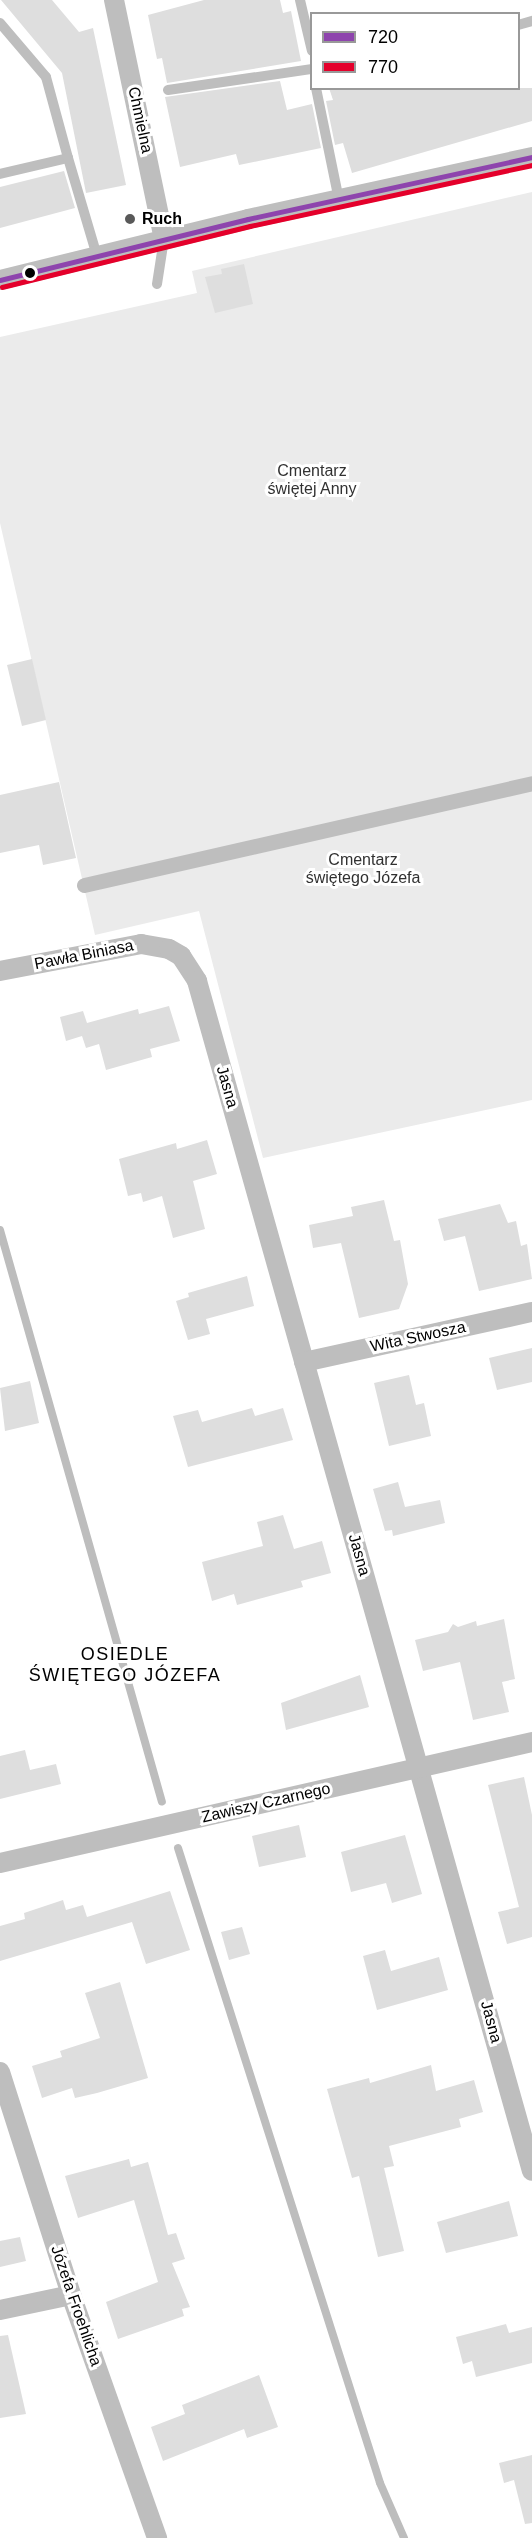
<!DOCTYPE html>
<meta charset="utf-8">
<style>
body{margin:0}
#map{position:relative;width:532px;height:2538px;overflow:hidden;background:#fff;font-family:Arial,sans-serif}
div>[style]{position:absolute}
.green>*{inset:0;background:#ebebeb}
.stream>*{height:8px;margin:-4px;padding:0 4px;transform-origin:4px;border-radius:4px;background:#bdbdbd}
.building>*{inset:0;background:#dedede}
.service>*{height:10px;margin:-5px;padding:0 5px;transform-origin:5px;border-radius:5px;background:#bebebe}
.pedestrian>*{height:15px;margin:-7.5px;padding:0 7.5px;transform-origin:7.5px;border-radius:7.5px;background:#bebebe}
.minor>*{height:20px;margin:-10px;padding:0 10px;transform-origin:10px;border-radius:10px;background:#bebebe}
.bus-1>*{height:4.5px;margin:-2.25px;padding:0 2.25px;transform-origin:2.25px;border-radius:2.25px;background:#8e44ad}
.bus-2>*{height:4.5px;margin:-2.25px;padding:0 2.25px;transform-origin:2.25px;border-radius:2.25px;background:#e4002b}
.dots>*{width:16px;height:16px;translate:-50% -50%;box-sizing:border-box;border:3px solid #fff;border-radius:50%}
span{translate:-50% -50%;white-space:nowrap;text-align:center;line-height:1.15;-webkit-text-stroke:6px #fff;paint-order:stroke}
.street-label{font-size:16px;color:#000}
.poi-label{font-size:16px;color:#000;font-weight:700}
.left{translate:0 -50%;text-align:left}
.park-label{font-size:16px;color:#313131}
.neighbourhood-label{font-size:18px;color:#000;letter-spacing:1.5px}
.legend{position:absolute;left:310px;top:12px;width:210px;height:78px;box-sizing:border-box;background:#fff;border:2px solid #999;margin:0;padding:8px 10px;list-style:none;font-size:18px;color:#000}
.legend li{display:flex;align-items:center;gap:12px;height:30px}
.legend b{width:30px;border:2px solid #999}
</style>
<div id="map">
<div class="green">
<i style="clip-path:polygon(532px 192px,532px 1100px,263px 1158px,199px 911px,95px 935px,0 523px,0 337px,197px 293px,192px 271px)"></i>
</div>
<div class="stream">
<i style="left:0;top:1230px;width:594px;rotate:74.19deg"></i>
<i style="left:178px;top:1848px;width:666px;rotate:72.35deg"></i>
<i style="left:380px;top:2483px;width:60px;rotate:66.4deg"></i>
</div>
<div class="building">
<i style="clip-path:polygon(1px 0,52px 0,79px 32px,93px 28px,126px 185px,86px 193px,62px 73px)"></i>
<i style="clip-path:polygon(204px 0,280px 0,283px 13px,291px 11px,301px 61px,167px 83px,162px 58px,157px 59px,148px 15px)"></i>
<i style="clip-path:polygon(280px 81px,287px 110px,312px 104px,321px 148px,239px 165px,236px 154px,180px 167px,165px 97px)"></i>
<i style="clip-path:polygon(329px 88px,532px 88px,532px 121px,352px 173px,343px 143px,335px 145px,326px 101px,333px 100px)"></i>
<i style="clip-path:polygon(64px 171px,75px 208px,0 228px,0 187px)"></i>
<i style="clip-path:polygon(244px 264px,253px 304px,215px 313px,205px 277px,222px 274px,221px 269px)"></i>
<i style="clip-path:polygon(32px 659px,46px 720px,22px 726px,7px 665px)"></i>
<i style="clip-path:polygon(59px 782px,76px 858px,43px 865px,39px 845px,0 853px,0 795px)"></i>
<i style="clip-path:polygon(169px 1006px,180px 1041px,150px 1049px,152px 1057px,106px 1070px,99px 1044px,86px 1048px,82px 1036px,66px 1041px,60px 1017px,83px 1011px,87px 1023px,138px 1009px,139px 1014px)"></i>
<i style="clip-path:polygon(207px 1140px,217px 1174px,193px 1181px,205px 1229px,173px 1238px,162px 1196px,143px 1202px,141px 1193px,128px 1196px,119px 1159px,176px 1143px,177px 1149px)"></i>
<i style="clip-path:polygon(384px 1200px,394px 1241px,400px 1240px,408px 1284px,399px 1309px,359px 1318px,341px 1243px,313px 1248px,309px 1225px,353px 1216px,351px 1207px)"></i>
<i style="clip-path:polygon(500px 1204px,508px 1223px,516px 1221px,521px 1246px,527px 1244px,532px 1279px,479px 1291px,465px 1236px,444px 1241px,438px 1219px)"></i>
<i style="clip-path:polygon(247px 1276px,254px 1306px,206px 1319px,210px 1334px,188px 1340px,176px 1301px,189px 1297px,188px 1293px)"></i>
<i style="clip-path:polygon(532px 1348px,532px 1382px,497px 1390px,489px 1358px)"></i>
<i style="clip-path:polygon(409px 1375px,416px 1405px,424px 1403px,431px 1436px,389px 1446px,374px 1383px)"></i>
<i style="clip-path:polygon(30px 1381px,39px 1423px,5px 1431px,0 1388px)"></i>
<i style="clip-path:polygon(252px 1408px,255px 1416px,283px 1408px,293px 1440px,188px 1467px,173px 1416px,198px 1410px,202px 1422px)"></i>
<i style="clip-path:polygon(398px 1482px,405px 1507px,440px 1500px,445px 1523px,393px 1536px,392px 1530px,385px 1531px,373px 1489px)"></i>
<i style="clip-path:polygon(283px 1515px,294px 1549px,322px 1541px,331px 1573px,301px 1581px,303px 1587px,237px 1605px,234px 1594px,212px 1601px,202px 1562px,263px 1546px,257px 1522px)"></i>
<i style="clip-path:polygon(504px 1619px,515px 1679px,502px 1682px,509px 1712px,473px 1720px,460px 1662px,423px 1671px,415px 1640px,448px 1632px,453px 1624px,458px 1627px,476px 1621px,477px 1626px)"></i>
<i style="clip-path:polygon(360px 1675px,369px 1707px,286px 1730px,281px 1703px)"></i>
<i style="clip-path:polygon(25px 1750px,30px 1770px,56px 1764px,61px 1784px,0 1799px,0 1756px)"></i>
<i style="clip-path:polygon(524px 1777px,532px 1815px,532px 1937px,507px 1944px,498px 1912px,519px 1907px,488px 1785px)"></i>
<i style="clip-path:polygon(299px 1825px,306px 1857px,259px 1867px,252px 1836px)"></i>
<i style="clip-path:polygon(405px 1835px,422px 1894px,392px 1903px,386px 1883px,351px 1892px,341px 1852px)"></i>
<i style="clip-path:polygon(170px 1891px,190px 1950px,146px 1964px,132px 1922px,0 1961px,0 1926px,25px 1919px,24px 1913px,63px 1900px,66px 1910px,83px 1905px,87px 1917px)"></i>
<i style="clip-path:polygon(242px 1927px,250px 1954px,229px 1960px,221px 1932px)"></i>
<i style="clip-path:polygon(385px 1950px,391px 1971px,439px 1957px,448px 1990px,377px 2010px,363px 1956px)"></i>
<i style="clip-path:polygon(120px 1982px,148px 2078px,97px 2093px,75px 2098px,72px 2088px,42px 2098px,32px 2066px,62px 2057px,60px 2051px,100px 2038px,85px 1993px)"></i>
<i style="clip-path:polygon(431px 2065px,436px 2091px,474px 2080px,483px 2112px,459px 2119px,461px 2127px,389px 2146px,394px 2166px,384px 2168px,404px 2251px,378px 2257px,359px 2176px,352px 2178px,327px 2089px,369px 2078px,370px 2083px)"></i>
<i style="clip-path:polygon(129px 2159px,131px 2167px,148px 2162px,168px 2235px,176px 2233px,185px 2259px,172px 2263px,190px 2307px,182px 2309px,184px 2316px,118px 2339px,106px 2302px,158px 2282px,134px 2200px,78px 2218px,65px 2176px)"></i>
<i style="clip-path:polygon(509px 2201px,518px 2236px,446px 2253px,437px 2222px)"></i>
<i style="clip-path:polygon(20px 2237px,26px 2261px,0 2267px,0 2241px)"></i>
<i style="clip-path:polygon(506px 2324px,509px 2333px,532px 2327px,532px 2363px,476px 2377px,472px 2361px,463px 2364px,456px 2337px)"></i>
<i style="clip-path:polygon(8px 2335px,26px 2414px,0 2418px,0 2336px)"></i>
<i style="clip-path:polygon(259px 2375px,278px 2427px,247px 2438px,244px 2429px,163px 2461px,151px 2427px,185px 2414px,182px 2405px)"></i>
<i style="clip-path:polygon(532px 2455px,532px 2523px,525px 2524px,514px 2480px,504px 2483px,499px 2463px)"></i>
</div>
<div class="service">
<i style="left:300px;top:0;width:52px;rotate:76.8deg"></i>
<i style="left:0;top:23px;width:71px;rotate:49.6deg"></i>
<i style="left:46px;top:77px;width:84px;rotate:74.8deg"></i>
<i style="left:68px;top:158px;width:70px;rotate:166.8deg"></i>
<i style="left:518px;top:25px;width:15px;rotate:-16deg"></i>
<i style="left:316px;top:88px;width:114px;rotate:78.4deg"></i>
<i style="left:168px;top:90px;width:146px;rotate:-8.3deg"></i>
<i style="left:68px;top:158px;width:102px;rotate:73.5deg"></i>
<i style="left:157px;top:284px;width:46px;rotate:-81.2deg"></i>
</div>
<div class="pedestrian">
<i style="left:84px;top:885px;width:459px;rotate:-12.8deg"></i>
</div>
<div class="minor">
<i style="left:114px;top:0;width:244px;rotate:78.2deg"></i>
<i style="left:0;top:280px;width:255px;rotate:-13.8deg"></i>
<i style="left:248px;top:219px;width:291px;rotate:-12.3deg"></i>
<i style="left:0;top:971px;width:144px;rotate:-10.8deg"></i>
<i style="left:141px;top:944px;width:28px;rotate:10deg"></i>
<i style="left:169px;top:949px;width:14px;rotate:30deg"></i>
<i style="left:181px;top:956px;width:30px;rotate:57deg"></i>
<i style="left:197px;top:981px;width:1236px;rotate:74.28deg"></i>
<i style="left:304px;top:1362px;width:233px;rotate:-12.4deg"></i>
<i style="left:0;top:1863px;width:546px;rotate:-12.81deg"></i>
<i style="left:0;top:2072px;width:234px;rotate:72.3deg"></i>
<i style="left:71px;top:2295px;width:258px;rotate:70.5deg"></i>
<i style="left:0;top:2310px;width:73px;rotate:-11.9deg"></i>
</div>
<div class="bus-1">
<i style="left:0;top:280px;width:255px;rotate:-13.8deg"></i>
<i style="left:248px;top:219px;width:291px;rotate:-12.3deg"></i>
</div>
<div class="bus-2">
<i style="left:2px;top:287px;width:255px;rotate:-13.8deg"></i>
<i style="left:250px;top:226px;width:289px;rotate:-12.2deg"></i>
</div>
<div class="dots">
<i style="left:130px;top:219px;background:#595959"></i>
<i style="left:30px;top:273px;background:#000"></i>
</div>
<div class="street-label">
<span style="left:140px;top:120px;rotate:78deg">Chmielna</span>
<span style="left:84px;top:955px;rotate:-11deg">Pawła Biniasa</span>
<span style="left:227px;top:1087px;rotate:74deg">Jasna</span>
<span style="left:418px;top:1337px;rotate:-12deg">Wita Stwosza</span>
<span style="left:359px;top:1555px;rotate:74deg">Jasna</span>
<span style="left:266px;top:1803px;rotate:-13deg">Zawiszy Czarnego</span>
<span style="left:491px;top:2022px;rotate:75deg">Jasna</span>
<span style="left:76px;top:2306px;rotate:71deg">Józefa Froehlicha</span>
</div>
<div class="poi-label">
<span class="left" style="left:142px;top:219px">Ruch</span>
</div>
<div class="park-label">
<span style="left:312px;top:480px">Cmentarz<br>świętej Anny</span>
<span style="left:363px;top:869px">Cmentarz<br>świętego Józefa</span>
</div>
<div class="neighbourhood-label">
<span style="left:125px;top:1665px">OSIEDLE<br>ŚWIĘTEGO JÓZEFA</span>
</div>
<ul class="legend">
<li><b style="height:8px;background:#8e44ad"></b>720</li>
<li><b style="height:8px;background:#e4002b"></b>770</li>
</ul>
</div>
